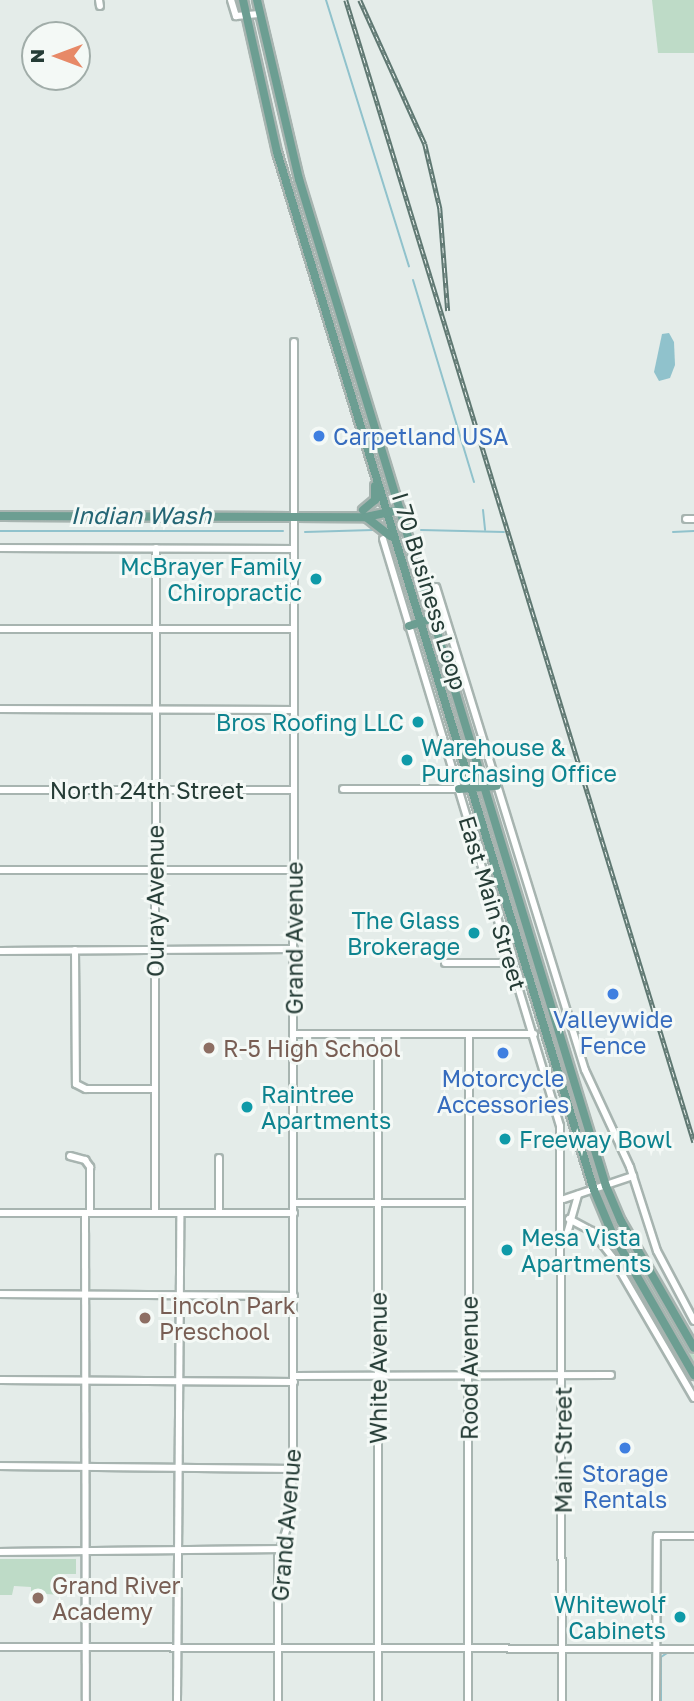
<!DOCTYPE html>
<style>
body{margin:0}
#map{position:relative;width:694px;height:1701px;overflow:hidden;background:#e4ece9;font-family:"Golos Text",sans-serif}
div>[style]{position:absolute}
.green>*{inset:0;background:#bedbc7}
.water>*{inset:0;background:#90c2cc}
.stream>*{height:2px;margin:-1px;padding:0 1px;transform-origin:1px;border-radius:1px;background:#90c2cc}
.roads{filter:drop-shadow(2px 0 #a7b4b0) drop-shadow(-2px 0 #a7b4b0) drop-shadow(0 2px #a7b4b0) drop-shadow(0 -2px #a7b4b0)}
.minor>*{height:6px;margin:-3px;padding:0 3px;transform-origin:3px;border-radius:3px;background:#fff}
.major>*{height:8px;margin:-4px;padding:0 4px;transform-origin:4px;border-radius:4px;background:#6c9e92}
.rail>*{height:4.5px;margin-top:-2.25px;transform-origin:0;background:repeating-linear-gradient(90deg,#f4f9f6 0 5px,#5f7872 0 10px);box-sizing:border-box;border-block:2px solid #5f7872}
.dots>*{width:19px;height:19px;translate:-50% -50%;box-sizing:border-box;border:4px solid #f4f9f6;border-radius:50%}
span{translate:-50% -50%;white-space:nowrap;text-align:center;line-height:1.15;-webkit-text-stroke:6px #f4f9f6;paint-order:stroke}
.shop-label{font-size:23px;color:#366cbe}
.left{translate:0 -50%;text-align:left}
.culture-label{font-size:23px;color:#0d838f}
.right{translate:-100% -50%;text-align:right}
.street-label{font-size:23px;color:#253c36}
.education-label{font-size:23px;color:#785e54}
.water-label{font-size:24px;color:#236574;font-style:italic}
.north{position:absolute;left:21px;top:21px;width:70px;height:70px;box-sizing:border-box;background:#f4f9f6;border:2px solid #a1ada9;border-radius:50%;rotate:270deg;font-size:19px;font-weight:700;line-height:28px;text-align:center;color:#253c36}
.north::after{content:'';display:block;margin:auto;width:24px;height:32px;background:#e78967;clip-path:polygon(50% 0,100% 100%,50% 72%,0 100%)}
</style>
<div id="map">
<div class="green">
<i style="clip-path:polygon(652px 0,694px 0,694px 53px,658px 53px)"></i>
<i style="clip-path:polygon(630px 1245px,694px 1355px,694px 1366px,626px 1248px)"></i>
<i style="clip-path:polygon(0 1559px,76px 1559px,76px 1574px,58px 1574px,61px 1595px,31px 1593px,31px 1587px,14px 1586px,12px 1595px,0 1595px)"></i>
</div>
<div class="water">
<i style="clip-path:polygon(669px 333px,674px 342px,675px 365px,670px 378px,659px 381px,654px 372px,662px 334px)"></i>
</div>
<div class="stream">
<i style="left:326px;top:0;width:279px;rotate:72.7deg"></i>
<i style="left:413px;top:280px;width:211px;rotate:73.2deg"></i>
<i style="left:483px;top:510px;width:20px;rotate:84deg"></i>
<i style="left:421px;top:530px;width:83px;rotate:1.4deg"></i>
<i style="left:0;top:531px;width:283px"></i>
<i style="left:305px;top:532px;width:68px;rotate:-1.7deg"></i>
<i style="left:673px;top:532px;width:21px;rotate:-3deg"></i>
<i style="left:661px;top:1701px;width:44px;rotate:-90deg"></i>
<i style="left:661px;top:1657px;width:7px;rotate:-34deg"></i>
</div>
<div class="roads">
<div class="minor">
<i style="left:99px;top:0;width:6px;rotate:81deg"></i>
<i style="left:231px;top:0;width:17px;rotate:73deg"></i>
<i style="left:236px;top:16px;width:23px;rotate:-5deg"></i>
<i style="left:686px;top:519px;width:8px"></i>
<i style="left:383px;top:539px;width:613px;rotate:73.22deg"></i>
<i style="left:560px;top:1126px;width:575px;rotate:89.8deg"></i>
<i style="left:0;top:548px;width:294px;rotate:0.2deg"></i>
<i style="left:436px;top:587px;width:505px;rotate:72.86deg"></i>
<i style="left:585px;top:1070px;width:107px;rotate:65.1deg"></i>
<i style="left:630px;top:1167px;width:88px;rotate:72.2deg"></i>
<i style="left:657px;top:1251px;width:79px;rotate:62.1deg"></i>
<i style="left:0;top:629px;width:294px"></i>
<i style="left:0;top:709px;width:294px;rotate:0.2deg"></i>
<i style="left:343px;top:789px;width:116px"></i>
<i style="left:0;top:790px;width:294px"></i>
<i style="left:0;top:870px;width:294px"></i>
<i style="left:75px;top:950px;width:134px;rotate:89.6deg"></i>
<i style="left:76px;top:1084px;width:11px;rotate:27deg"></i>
<i style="left:86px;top:1089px;width:69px"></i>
<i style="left:0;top:951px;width:294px;rotate:-0.4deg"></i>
<i style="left:445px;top:963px;width:67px"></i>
<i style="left:294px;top:1034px;width:240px"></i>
<i style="left:70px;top:1156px;width:16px;rotate:15deg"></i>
<i style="left:85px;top:1160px;width:9px;rotate:54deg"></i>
<i style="left:90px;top:1167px;width:46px;rotate:90deg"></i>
<i style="left:219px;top:1158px;width:55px;rotate:90deg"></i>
<i style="left:564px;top:1199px;width:73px;rotate:-18.4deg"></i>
<i style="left:294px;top:1203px;width:175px"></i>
<i style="left:0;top:1213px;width:294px"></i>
<i style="left:85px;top:1213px;width:488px;rotate:89.9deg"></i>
<i style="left:155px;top:1213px;width:665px;rotate:-89.91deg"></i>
<i style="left:569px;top:1219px;width:26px;rotate:28deg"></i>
<i style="left:592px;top:1231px;width:33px;rotate:52deg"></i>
<i style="left:612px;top:1257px;width:163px;rotate:59.8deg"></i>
<i style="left:567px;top:1234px;width:41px;rotate:-74.2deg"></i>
<i style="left:0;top:1294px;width:294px;rotate:0.4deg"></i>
<i style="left:294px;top:1376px;width:317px;rotate:-0.2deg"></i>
<i style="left:0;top:1380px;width:294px;rotate:0.4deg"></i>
<i style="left:0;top:1466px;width:293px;rotate:0.6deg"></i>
<i style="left:0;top:1552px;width:281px;rotate:-0.6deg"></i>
<i style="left:0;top:1647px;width:694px;rotate:0.17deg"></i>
<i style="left:177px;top:1701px;width:488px;rotate:-89.6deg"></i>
<i style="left:278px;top:1701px;width:144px;rotate:-90deg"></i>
<i style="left:278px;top:1557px;width:39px;rotate:-73deg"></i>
<i style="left:289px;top:1520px;width:51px;rotate:-85.5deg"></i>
<i style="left:293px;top:1469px;width:1127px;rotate:-89.95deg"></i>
<i style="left:378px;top:1701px;width:667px;rotate:-90deg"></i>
<i style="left:468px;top:1701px;width:667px;rotate:-89.91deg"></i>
<i style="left:656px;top:1701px;width:165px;rotate:-89.7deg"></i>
<i style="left:657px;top:1536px;width:37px"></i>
</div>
<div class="major">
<i style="left:243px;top:0;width:156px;rotate:77.4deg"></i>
<i style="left:277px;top:152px;width:1085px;rotate:73.02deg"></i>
<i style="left:594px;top:1190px;width:47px;rotate:67.3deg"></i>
<i style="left:612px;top:1233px;width:164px;rotate:60deg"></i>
<i style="left:257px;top:0;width:184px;rotate:76.8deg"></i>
<i style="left:299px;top:179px;width:1053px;rotate:73.05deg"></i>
<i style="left:606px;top:1186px;width:38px;rotate:67deg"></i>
<i style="left:621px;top:1221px;width:146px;rotate:60.1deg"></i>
<i style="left:363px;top:510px;width:16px;rotate:-40deg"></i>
<i style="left:375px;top:500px;width:14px;rotate:-90deg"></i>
<i style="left:0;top:516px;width:366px;rotate:0.2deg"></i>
<i style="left:366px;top:517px;width:35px;rotate:-12deg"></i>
<i style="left:366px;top:517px;width:31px;rotate:38deg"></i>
<i style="left:409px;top:626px;width:25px;rotate:-18deg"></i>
<i style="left:459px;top:789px;width:38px;rotate:-5deg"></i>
</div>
</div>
<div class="rail">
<i style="left:346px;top:0;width:1194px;rotate:73.05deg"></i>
<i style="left:360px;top:0;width:158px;rotate:65.7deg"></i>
<i style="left:425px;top:144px;width:66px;rotate:76.8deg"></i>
<i style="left:440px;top:208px;width:103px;rotate:85.6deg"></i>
</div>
<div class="dots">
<i style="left:319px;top:436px;background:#3f7fe0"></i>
<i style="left:316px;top:579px;background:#0f9aa8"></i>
<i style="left:418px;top:722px;background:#0f9aa8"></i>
<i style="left:407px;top:760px;background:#0f9aa8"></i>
<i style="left:474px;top:933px;background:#0f9aa8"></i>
<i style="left:613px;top:994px;background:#3f7fe0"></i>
<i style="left:209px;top:1048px;background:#8d6e63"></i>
<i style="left:503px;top:1053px;background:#3f7fe0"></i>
<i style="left:247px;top:1107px;background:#0f9aa8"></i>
<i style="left:505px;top:1139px;background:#0f9aa8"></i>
<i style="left:507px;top:1250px;background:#0f9aa8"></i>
<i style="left:145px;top:1318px;background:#8d6e63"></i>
<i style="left:625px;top:1448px;background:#3f7fe0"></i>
<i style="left:38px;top:1598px;background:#8d6e63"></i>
<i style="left:680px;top:1617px;background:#0f9aa8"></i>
</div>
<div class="shop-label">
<span class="left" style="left:333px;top:436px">Carpetland USA</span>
<span style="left:613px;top:1032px">Valleywide<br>Fence</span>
<span style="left:503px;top:1091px">Motorcycle<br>Accessories</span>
<span style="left:625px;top:1486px">Storage<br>Rentals</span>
</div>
<div class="culture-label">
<span class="right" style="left:302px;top:579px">McBrayer Family<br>Chiropractic</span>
<span class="right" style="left:404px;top:722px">Bros Roofing LLC</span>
<span class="left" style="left:421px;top:760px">Warehouse &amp;<br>Purchasing Office</span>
<span class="right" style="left:460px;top:933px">The Glass<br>Brokerage</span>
<span class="left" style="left:261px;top:1107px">Raintree<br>Apartments</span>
<span class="left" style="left:519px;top:1139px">Freeway Bowl</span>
<span class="left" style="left:521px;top:1250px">Mesa Vista<br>Apartments</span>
<span class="right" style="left:666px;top:1617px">Whitewolf<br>Cabinets</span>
</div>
<div class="street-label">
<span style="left:430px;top:591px;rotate:73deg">I 70 Business Loop</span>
<span style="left:147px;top:790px">North 24th Street</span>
<span style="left:155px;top:901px;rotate:-90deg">Ouray Avenue</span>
<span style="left:493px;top:903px;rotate:73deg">East Main Street</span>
<span style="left:294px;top:938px;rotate:-90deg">Grand Avenue</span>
<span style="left:378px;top:1368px;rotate:-90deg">White Avenue</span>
<span style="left:469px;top:1368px;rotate:-90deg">Rood Avenue</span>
<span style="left:563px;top:1450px;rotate:-90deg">Main Street</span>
<span style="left:286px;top:1525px;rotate:-85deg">Grand Avenue</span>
</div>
<div class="education-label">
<span class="left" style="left:223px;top:1048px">R-5 High School</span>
<span class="left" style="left:159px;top:1318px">Lincoln Park<br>Preschool</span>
<span class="left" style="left:52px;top:1598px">Grand River<br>Academy</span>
</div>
<div class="water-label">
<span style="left:141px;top:515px">Indian Wash</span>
</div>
<div class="north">N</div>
</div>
